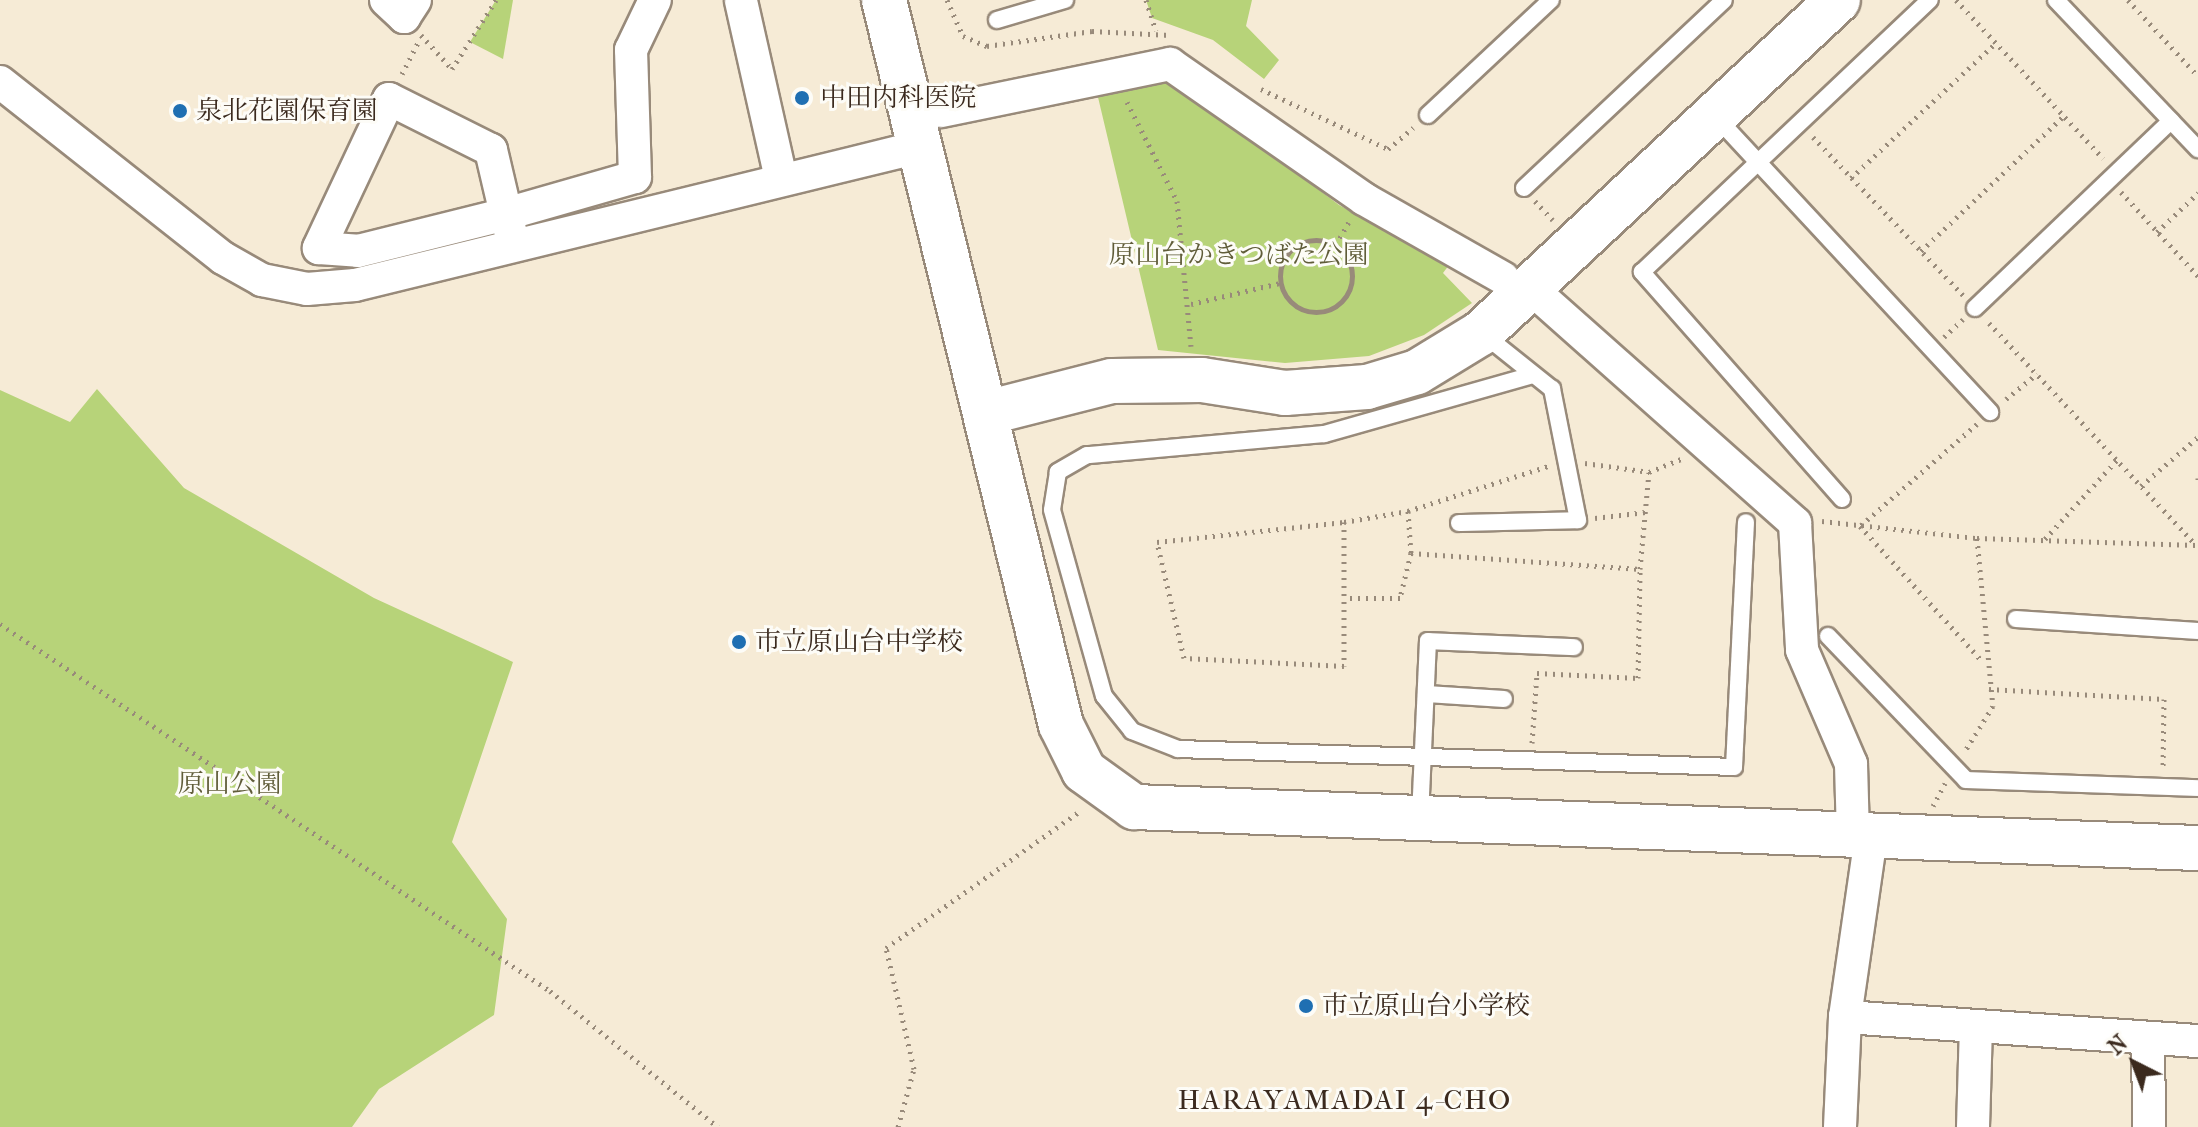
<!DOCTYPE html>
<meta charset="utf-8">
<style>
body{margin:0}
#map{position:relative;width:2198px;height:1127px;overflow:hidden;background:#f6ebd6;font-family:"IM FELL French Canon","Noto Serif JP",serif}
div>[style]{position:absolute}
.green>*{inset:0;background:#b7d379}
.path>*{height:5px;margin-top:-2.5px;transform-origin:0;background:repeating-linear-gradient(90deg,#988a7a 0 2px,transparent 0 8px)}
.path>.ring{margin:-2.5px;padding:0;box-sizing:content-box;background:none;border:5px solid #988a7a;border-radius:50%}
.roads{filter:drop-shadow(2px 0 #988a7a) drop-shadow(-2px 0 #988a7a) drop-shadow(0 2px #988a7a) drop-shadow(0 -2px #988a7a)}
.lane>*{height:16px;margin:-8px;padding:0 8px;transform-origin:8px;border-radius:8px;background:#fff}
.street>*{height:32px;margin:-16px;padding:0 16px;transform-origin:16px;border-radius:16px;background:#fff}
.secondary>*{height:44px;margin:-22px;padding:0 22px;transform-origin:22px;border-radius:22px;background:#fff}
.dots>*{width:22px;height:22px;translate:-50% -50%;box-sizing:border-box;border:4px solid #fdfcf7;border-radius:50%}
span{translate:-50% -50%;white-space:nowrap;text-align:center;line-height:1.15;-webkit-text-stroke:6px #fdfcf7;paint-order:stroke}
.poi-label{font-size:26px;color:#3b2a1e}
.left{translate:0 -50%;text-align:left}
.park-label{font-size:26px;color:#605d39}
.neighbourhood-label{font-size:28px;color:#3b2a1e;letter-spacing:2px}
.north{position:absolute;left:2094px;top:1023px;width:80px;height:80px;-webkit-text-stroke:6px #fdfcf7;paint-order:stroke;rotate:318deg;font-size:22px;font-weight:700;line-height:32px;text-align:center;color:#3b2a1e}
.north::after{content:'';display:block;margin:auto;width:28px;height:36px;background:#3b2a1e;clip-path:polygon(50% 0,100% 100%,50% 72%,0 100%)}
</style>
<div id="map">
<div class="green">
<i style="clip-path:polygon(496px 0,513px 0,503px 59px,470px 42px)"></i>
<i style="clip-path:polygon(1146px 0,1252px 0,1246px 26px,1279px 60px,1264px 79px,1213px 40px,1152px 18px)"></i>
<i style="clip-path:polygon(1173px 79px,1339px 205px,1449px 265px,1443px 273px,1472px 303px,1424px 335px,1369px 356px,1285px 363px,1158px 350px,1097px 93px)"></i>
<i style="clip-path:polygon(97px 389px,184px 488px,374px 598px,513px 662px,452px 842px,507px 919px,494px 1015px,379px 1089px,352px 1127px,0 1127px,0 390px,70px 422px)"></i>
</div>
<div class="path">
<i style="left:947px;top:0;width:39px;rotate:66deg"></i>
<i style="left:963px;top:36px;width:26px;rotate:23deg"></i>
<i style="left:987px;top:46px;width:106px;rotate:-8.1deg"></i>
<i style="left:1092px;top:31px;width:78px;rotate:2.9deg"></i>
<i style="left:1146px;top:0;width:32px;rotate:72deg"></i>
<i style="left:1956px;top:0;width:216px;rotate:47.1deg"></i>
<i style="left:2128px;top:0;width:103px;rotate:47.4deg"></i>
<i style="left:421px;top:35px;width:46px;rotate:47.6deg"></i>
<i style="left:452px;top:69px;width:82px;rotate:-57.5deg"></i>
<i style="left:402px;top:74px;width:38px;rotate:-63deg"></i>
<i style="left:1261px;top:89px;width:140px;rotate:25.3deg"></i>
<i style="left:1388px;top:149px;width:33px;rotate:-40deg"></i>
<i style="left:1127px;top:102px;width:111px;rotate:63.2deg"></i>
<i style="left:1177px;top:201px;width:146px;rotate:84.5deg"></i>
<i style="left:1813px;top:137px;width:218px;rotate:46.5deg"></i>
<i style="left:1851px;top:178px;width:198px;rotate:-43deg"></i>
<i style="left:2121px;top:192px;width:114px;rotate:47.5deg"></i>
<i style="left:1535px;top:201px;width:26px;rotate:47deg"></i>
<i style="left:2157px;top:232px;width:57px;rotate:-43.6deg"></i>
<i class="ring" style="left:1280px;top:240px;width:67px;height:67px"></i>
<i style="left:1336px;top:245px;width:26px;rotate:-61deg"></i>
<i style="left:1921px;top:251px;width:197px;rotate:-43.4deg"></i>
<i style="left:1191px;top:304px;width:91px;rotate:-13.3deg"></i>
<i style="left:1989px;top:323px;width:304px;rotate:47deg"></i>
<i style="left:1944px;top:337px;width:26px;rotate:-43deg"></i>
<i style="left:2006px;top:399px;width:40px;rotate:-39deg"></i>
<i style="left:1977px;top:424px;width:155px;rotate:138.9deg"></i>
<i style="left:1860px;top:526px;width:183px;rotate:47.9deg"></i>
<i style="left:1585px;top:463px;width:65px;rotate:8deg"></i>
<i style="left:1649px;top:472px;width:37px;rotate:-22deg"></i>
<i style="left:2198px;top:478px;width:4px;rotate:90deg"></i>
<i style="left:2141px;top:486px;width:75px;rotate:-40.7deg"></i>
<i style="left:1408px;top:511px;width:147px;rotate:-17.8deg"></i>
<i style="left:1595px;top:518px;width:51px;rotate:-6.7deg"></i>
<i style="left:1822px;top:521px;width:156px;rotate:6.3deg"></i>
<i style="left:1977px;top:538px;width:169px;rotate:84.6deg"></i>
<i style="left:1993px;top:706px;width:53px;rotate:121.9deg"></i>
<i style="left:1344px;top:522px;width:144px;rotate:90deg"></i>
<i style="left:1344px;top:666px;width:160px;rotate:-177.1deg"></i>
<i style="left:1184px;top:658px;width:119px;rotate:-103.1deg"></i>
<i style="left:1157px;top:542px;width:188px;rotate:-6.1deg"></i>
<i style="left:1344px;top:522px;width:65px;rotate:-9.8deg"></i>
<i style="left:1408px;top:511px;width:42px;rotate:85.9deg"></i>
<i style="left:1411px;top:553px;width:46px;rotate:103.7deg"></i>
<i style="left:1400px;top:598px;width:52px;rotate:180deg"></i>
<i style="left:1977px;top:538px;width:219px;rotate:1.8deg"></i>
<i style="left:2045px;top:539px;width:107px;rotate:-47.7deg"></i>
<i style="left:1411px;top:553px;width:230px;rotate:4deg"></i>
<i style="left:1640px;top:569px;width:97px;rotate:-84.7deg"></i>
<i style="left:0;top:624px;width:661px;rotate:33.71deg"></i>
<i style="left:550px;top:991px;width:216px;rotate:39deg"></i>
<i style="left:1989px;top:689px;width:175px;rotate:3.3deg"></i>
<i style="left:2164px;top:699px;width:68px;rotate:90.8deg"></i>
<i style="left:1532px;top:743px;width:70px;rotate:-85.9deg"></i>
<i style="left:1537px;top:673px;width:101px;rotate:2.8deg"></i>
<i style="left:1638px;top:678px;width:109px;rotate:-88.9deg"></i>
<i style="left:1933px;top:806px;width:26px;rotate:-62deg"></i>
<i style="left:898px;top:1127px;width:60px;rotate:-74.6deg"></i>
<i style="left:914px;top:1069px;width:124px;rotate:-103deg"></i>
<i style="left:886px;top:948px;width:237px;rotate:-35.2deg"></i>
</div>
<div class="roads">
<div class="lane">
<i style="left:2056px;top:0;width:206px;rotate:46.4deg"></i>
<i style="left:997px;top:20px;width:71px;rotate:-16.4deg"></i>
<i style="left:1428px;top:115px;width:168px;rotate:-43.1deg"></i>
<i style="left:1716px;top:117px;width:403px;rotate:47.1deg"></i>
<i style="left:1524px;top:188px;width:274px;rotate:-43.2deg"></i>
<i style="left:1975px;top:308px;width:271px;rotate:-43.7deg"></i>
<i style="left:1533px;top:375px;width:217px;rotate:164.2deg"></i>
<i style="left:1324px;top:434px;width:238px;rotate:174.9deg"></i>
<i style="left:1087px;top:455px;width:34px;rotate:150deg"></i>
<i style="left:1058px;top:472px;width:38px;rotate:99deg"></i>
<i style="left:1052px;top:510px;width:193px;rotate:74.4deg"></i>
<i style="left:1104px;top:696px;width:45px;rotate:51.3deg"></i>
<i style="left:1132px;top:731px;width:49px;rotate:21.4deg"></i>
<i style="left:1178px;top:749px;width:556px;rotate:1.85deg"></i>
<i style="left:1734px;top:767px;width:245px;rotate:-87.2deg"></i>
<i style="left:1842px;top:499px;width:303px;rotate:-131.4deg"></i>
<i style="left:1642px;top:272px;width:396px;rotate:-43.4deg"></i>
<i style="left:1459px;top:523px;width:119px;rotate:-1.4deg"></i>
<i style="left:1578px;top:520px;width:134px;rotate:-101.2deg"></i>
<i style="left:1552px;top:389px;width:88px;rotate:-141.4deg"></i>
<i style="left:2016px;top:619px;width:182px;rotate:3.8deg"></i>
<i style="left:1828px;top:636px;width:199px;rotate:46.2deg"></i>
<i style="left:1966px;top:780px;width:232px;rotate:2deg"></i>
<i style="left:1427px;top:694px;width:77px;rotate:3.7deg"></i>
<i style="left:1420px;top:817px;width:176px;rotate:-87.4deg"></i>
<i style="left:1428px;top:641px;width:146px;rotate:2.4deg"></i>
</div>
<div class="street">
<i style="left:386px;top:0;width:25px;rotate:43deg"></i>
<i style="left:404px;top:17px;width:20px;rotate:-57deg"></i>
<i style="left:741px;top:1px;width:182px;rotate:77.3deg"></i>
<i style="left:0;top:82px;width:284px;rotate:38.3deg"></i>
<i style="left:223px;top:258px;width:45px;rotate:29.4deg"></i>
<i style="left:262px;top:280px;width:46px;rotate:11.3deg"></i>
<i style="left:307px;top:289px;width:48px;rotate:-4.8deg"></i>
<i style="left:355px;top:285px;width:581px;rotate:-13.75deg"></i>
<i style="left:941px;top:111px;width:234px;rotate:-11.6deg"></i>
<i style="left:1170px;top:64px;width:236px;rotate:34.8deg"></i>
<i style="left:1364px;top:199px;width:160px;rotate:29.6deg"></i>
<i style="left:513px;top:242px;width:29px;rotate:-104deg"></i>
<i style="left:506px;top:214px;width:66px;rotate:-103.2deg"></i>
<i style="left:491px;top:150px;width:114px;rotate:-153.4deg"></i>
<i style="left:389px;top:99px;width:165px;rotate:115.2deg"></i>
<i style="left:319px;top:248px;width:39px;rotate:4deg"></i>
<i style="left:358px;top:251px;width:153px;rotate:-14deg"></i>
<i style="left:506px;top:214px;width:134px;rotate:-16deg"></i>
<i style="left:635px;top:177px;width:127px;rotate:-91.8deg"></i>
<i style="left:631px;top:50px;width:55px;rotate:-64.4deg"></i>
<i style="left:1544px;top:300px;width:336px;rotate:41.6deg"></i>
<i style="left:1795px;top:523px;width:127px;rotate:86.8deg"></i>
<i style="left:1802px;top:650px;width:124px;rotate:66.7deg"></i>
<i style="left:1851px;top:764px;width:72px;rotate:88.4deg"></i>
<i style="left:1845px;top:1017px;width:354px;rotate:3.9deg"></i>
<i style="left:2148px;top:1039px;width:88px;rotate:89.3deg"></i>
<i style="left:1840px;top:1127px;width:110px;rotate:-87.4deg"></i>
<i style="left:1845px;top:1017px;width:182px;rotate:-81.8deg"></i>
<i style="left:1973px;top:1127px;width:99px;rotate:-88.3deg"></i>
</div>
<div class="secondary">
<i style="left:884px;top:0;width:746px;rotate:76.28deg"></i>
<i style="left:1061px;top:725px;width:51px;rotate:63.4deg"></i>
<i style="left:1084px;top:771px;width:62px;rotate:35.8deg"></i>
<i style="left:1134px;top:807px;width:1065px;rotate:2.21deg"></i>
<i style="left:986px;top:413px;width:130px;rotate:-14.3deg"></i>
<i style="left:1112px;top:381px;width:90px;rotate:-0.6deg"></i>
<i style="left:1202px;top:380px;width:84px;rotate:8.9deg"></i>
<i style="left:1285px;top:393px;width:82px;rotate:-4.2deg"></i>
<i style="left:1367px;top:387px;width:52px;rotate:-16.7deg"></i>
<i style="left:1417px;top:372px;width:75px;rotate:-31.4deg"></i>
<i style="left:1481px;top:333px;width:488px;rotate:-43deg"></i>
</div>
</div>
<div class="dots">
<i style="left:802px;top:98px;background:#1f6fb2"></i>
<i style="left:180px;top:111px;background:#1f6fb2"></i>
<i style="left:739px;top:642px;background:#1f6fb2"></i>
<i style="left:1306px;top:1006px;background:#1f6fb2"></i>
</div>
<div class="poi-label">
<span class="left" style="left:820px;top:98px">中田内科医院</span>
<span class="left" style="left:196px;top:111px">泉北花園保育園</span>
<span class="left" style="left:755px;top:642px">市立原山台中学校</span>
<span class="left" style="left:1322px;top:1006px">市立原山台小学校</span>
</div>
<div class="park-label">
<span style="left:1239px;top:255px">原山台かきつばた公園</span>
<span style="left:230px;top:784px">原山公園</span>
</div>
<div class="neighbourhood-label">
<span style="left:1345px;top:1100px">HARAYAMADAI 4-CHO</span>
</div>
<div class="north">N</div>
</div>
